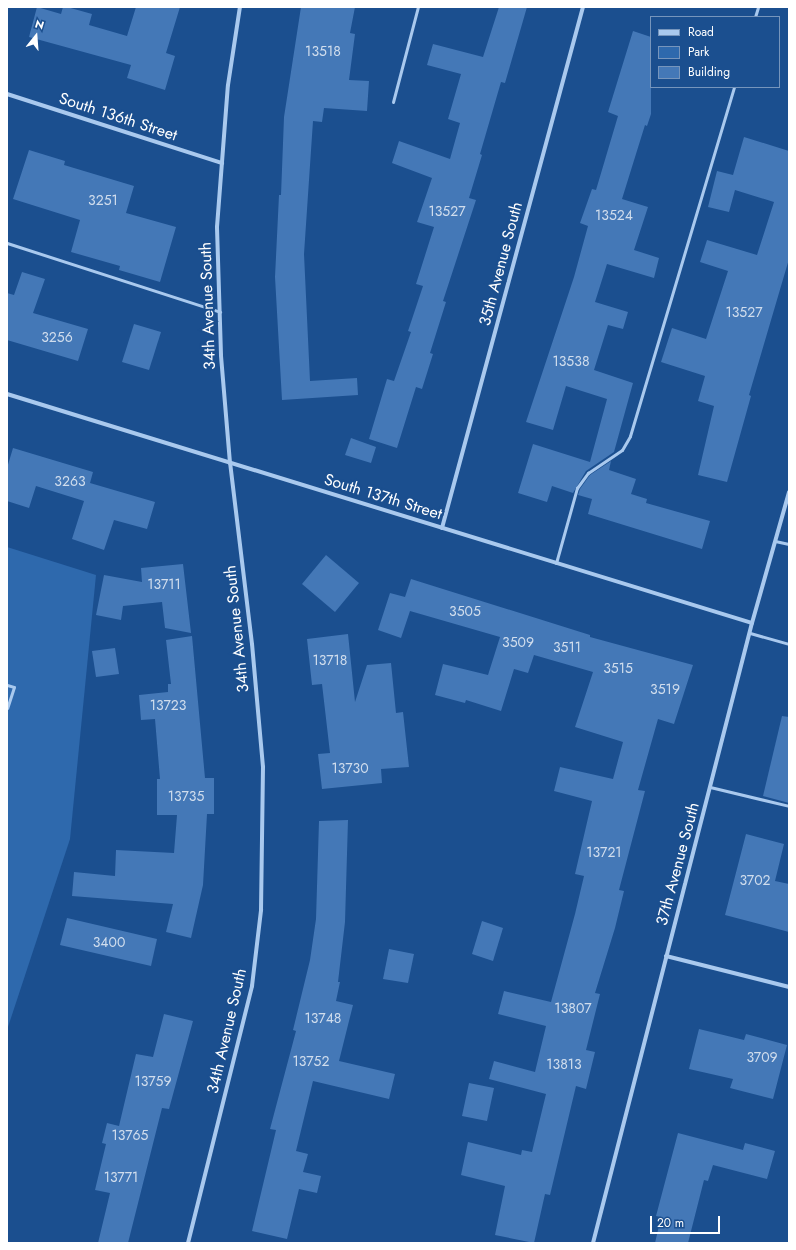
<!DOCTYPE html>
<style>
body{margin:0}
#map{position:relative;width:796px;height:1250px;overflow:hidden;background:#1b4f8f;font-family:Jost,sans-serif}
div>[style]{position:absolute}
.green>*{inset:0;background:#2e69ad}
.building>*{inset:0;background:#4478b7}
.lane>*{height:3px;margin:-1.5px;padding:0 1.5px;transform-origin:1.5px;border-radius:1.5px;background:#a9c9ee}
.street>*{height:4px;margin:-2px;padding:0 2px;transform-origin:2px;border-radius:2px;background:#a9c9ee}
span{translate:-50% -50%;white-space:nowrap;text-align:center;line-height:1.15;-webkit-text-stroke:4px #1b4f8f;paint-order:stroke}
.number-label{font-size:14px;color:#d0dded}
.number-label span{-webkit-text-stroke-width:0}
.street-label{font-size:16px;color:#fff}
.frame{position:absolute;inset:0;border:8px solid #fff;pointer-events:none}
.legend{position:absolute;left:650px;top:16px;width:130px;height:72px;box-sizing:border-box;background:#1b4f8f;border:1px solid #7695bc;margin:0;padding:5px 7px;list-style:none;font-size:12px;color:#fff}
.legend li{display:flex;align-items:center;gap:8px;height:20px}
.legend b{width:20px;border:1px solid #7695bc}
.north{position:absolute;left:16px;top:16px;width:40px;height:40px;-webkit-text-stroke:3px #1b4f8f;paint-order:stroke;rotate:17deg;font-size:11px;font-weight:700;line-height:16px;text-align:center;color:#fff}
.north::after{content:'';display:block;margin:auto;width:14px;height:18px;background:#fff;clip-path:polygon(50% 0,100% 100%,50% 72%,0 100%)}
.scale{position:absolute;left:650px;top:1216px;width:70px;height:18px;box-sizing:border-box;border:2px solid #fff;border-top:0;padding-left:5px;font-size:12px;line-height:14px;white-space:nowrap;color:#fff;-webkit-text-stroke:3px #1b4f8f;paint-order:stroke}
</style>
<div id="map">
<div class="green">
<i style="clip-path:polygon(7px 547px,96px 575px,70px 839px,7px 1030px)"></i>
</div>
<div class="building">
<i style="clip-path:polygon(37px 7px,61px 14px,63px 7px,67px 7px,92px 14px,89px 25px,127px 36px,136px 7px,180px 7px,166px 53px,175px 56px,165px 90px,127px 78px,131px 65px,29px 37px)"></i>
<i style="clip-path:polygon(301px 7px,355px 7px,350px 33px,355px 34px,349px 80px,369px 81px,367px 111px,324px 108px,322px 122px,313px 121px,304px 254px,310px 381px,357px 378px,358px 395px,282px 400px,275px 277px,279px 195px,281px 195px,284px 117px)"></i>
<i style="clip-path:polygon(499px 7px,527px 7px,505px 83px,501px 82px,480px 154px,482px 155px,469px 198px,476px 200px,443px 301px,446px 302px,430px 353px,433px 354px,422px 389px,416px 387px,397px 448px,369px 439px,387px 379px,394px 381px,411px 332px,408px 331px,423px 286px,416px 284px,434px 227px,417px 222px,432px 178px,392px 163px,399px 141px,450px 159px,460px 123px,448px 119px,461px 74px,427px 65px,433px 44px,483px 57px)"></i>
<i style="clip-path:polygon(633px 31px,651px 37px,651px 114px,647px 126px,645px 125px,622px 199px,648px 207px,634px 250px,659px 258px,654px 278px,607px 264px,595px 302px,628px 312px,623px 329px,608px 325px,594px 370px,633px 383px,614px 452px,586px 471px,573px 493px,552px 486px,547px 502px,518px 493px,533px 444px,590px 462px,607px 399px,566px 386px,553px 430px,526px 422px,574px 277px,588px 226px,580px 223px,592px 189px,596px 190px,618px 116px,608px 112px)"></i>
<i style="clip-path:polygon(744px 137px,789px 151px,789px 259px,749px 395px,751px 396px,727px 482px,698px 475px,714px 406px,698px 401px,705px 376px,661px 362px,672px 328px,706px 339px,728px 271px,700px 262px,707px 240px,757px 255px,774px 202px,735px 190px,729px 212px,708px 207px,717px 171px,733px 175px)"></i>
<i style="clip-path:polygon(29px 150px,65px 161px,64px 165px,134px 186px,126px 213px,176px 227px,160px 282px,119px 270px,120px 266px,71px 252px,80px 220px,13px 199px)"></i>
<i style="clip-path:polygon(22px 272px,45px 279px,33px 313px,88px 329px,78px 361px,7px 340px,7px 293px,14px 295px)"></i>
<i style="clip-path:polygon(134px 324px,161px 332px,149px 370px,122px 362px)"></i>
<i style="clip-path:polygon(351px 438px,376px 447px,371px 463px,345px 455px)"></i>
<i style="clip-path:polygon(13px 448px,93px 472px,90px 483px,155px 502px,147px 529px,114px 520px,104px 550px,72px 539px,84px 501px,36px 486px,29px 508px,7px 501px,7px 468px)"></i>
<i style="clip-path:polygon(611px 461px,609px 470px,636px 479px,631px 494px,647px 499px,646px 503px,710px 521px,702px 549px,588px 514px,592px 499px,578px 495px,580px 489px,590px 475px)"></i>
<i style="clip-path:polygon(326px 555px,359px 583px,335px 612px,302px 584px)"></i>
<i style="clip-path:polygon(183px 564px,191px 633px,165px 628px,162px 602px,123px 606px,121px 620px,96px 615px,104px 575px,142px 582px,141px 568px)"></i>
<i style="clip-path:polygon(411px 579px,590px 635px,590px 637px,693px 665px,674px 724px,658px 719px,638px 790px,645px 791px,619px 890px,624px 891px,615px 928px,595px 993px,600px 994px,586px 1050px,595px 1052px,586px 1089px,576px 1086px,550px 1195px,545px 1194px,534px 1243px,495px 1235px,505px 1186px,461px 1175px,468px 1142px,521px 1155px,522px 1150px,532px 1152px,546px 1094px,489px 1079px,494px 1061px,535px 1072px,546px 1026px,498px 1014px,504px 991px,551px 1002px,575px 914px,584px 876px,575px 874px,592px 801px,554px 791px,560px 767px,613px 779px,623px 742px,575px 727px,593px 672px,534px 655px,528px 673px,514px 669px,501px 711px,466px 700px,465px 703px,435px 695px,443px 664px,488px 675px,500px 637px,410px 611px,401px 638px,378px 630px,390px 593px,405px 597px)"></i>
<i style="clip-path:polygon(348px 634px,355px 702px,367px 665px,391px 663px,396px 713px,403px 712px,409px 767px,381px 769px,382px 783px,322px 789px,318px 754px,330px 753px,322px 684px,312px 685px,307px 639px)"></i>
<i style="clip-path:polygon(192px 636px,205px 778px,214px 778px,214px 814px,207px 814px,203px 885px,191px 938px,166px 932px,173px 904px,72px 896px,74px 872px,115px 876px,116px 850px,174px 853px,177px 815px,157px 815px,157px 779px,160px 779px,155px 719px,141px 720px,139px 695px,168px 692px,168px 684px,171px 684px,166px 640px)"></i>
<i style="clip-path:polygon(115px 648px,119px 674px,96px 677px,92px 651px)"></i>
<i style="clip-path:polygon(782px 716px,789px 717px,789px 803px,763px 796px)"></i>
<i style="clip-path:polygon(348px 820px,345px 922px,338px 982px,340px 982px,336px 1001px,353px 1005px,339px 1061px,395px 1074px,389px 1099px,313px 1081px,296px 1151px,308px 1154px,303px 1172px,321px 1176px,317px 1193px,299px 1189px,287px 1239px,252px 1231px,276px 1130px,270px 1129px,296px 1031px,293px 1030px,310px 960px,316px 919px,319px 821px)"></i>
<i style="clip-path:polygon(746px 834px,784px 844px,775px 881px,789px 884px,789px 932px,725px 915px)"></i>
<i style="clip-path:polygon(67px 918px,157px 939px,151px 966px,60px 945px)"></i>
<i style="clip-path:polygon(482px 921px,503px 928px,493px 961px,472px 954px)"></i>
<i style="clip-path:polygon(389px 949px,414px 954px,408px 983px,383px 979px)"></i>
<i style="clip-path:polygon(164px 1014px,193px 1021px,169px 1109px,162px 1108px,128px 1243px,98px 1243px,110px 1193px,95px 1190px,106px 1144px,102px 1143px,107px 1123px,119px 1126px,136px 1054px,153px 1057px)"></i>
<i style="clip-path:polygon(699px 1029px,744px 1040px,746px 1034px,787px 1045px,773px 1099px,730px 1088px,733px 1079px,689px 1069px)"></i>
<i style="clip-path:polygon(469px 1083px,494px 1088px,487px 1121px,462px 1116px)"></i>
<i style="clip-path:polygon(678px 1133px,743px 1150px,745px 1143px,775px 1151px,767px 1179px,713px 1165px,708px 1181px,704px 1180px,688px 1243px,655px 1243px,661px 1217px,656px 1216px)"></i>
</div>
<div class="lane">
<i style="left:755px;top:17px;width:10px;rotate:-73deg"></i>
<i style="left:393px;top:102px;width:98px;rotate:-75.3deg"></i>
<i style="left:7px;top:243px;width:224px;rotate:17.9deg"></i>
<i style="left:775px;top:541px;width:14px;rotate:12deg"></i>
<i style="left:556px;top:563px;width:78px;rotate:-74.4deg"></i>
<i style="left:577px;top:488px;width:19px;rotate:-54deg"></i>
<i style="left:588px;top:473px;width:41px;rotate:-34.1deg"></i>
<i style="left:622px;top:450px;width:16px;rotate:-60deg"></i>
<i style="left:630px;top:436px;width:364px;rotate:-73.4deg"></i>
<i style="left:750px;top:633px;width:41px;rotate:15.8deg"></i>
<i style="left:7px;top:685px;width:7px;rotate:16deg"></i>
<i style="left:14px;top:687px;width:22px;rotate:108deg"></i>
<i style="left:710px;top:787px;width:81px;rotate:13.5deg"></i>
</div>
<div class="street">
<i style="left:7px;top:94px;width:226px;rotate:17.8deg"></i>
<i style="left:7px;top:394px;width:779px;rotate:17.09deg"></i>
<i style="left:442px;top:528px;width:540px;rotate:-74.86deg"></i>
<i style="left:666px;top:956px;width:127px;rotate:14.1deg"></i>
<i style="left:188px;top:1243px;width:265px;rotate:-76deg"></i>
<i style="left:252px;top:986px;width:77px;rotate:-83.2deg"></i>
<i style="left:261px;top:910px;width:143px;rotate:-89.2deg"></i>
<i style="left:263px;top:767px;width:123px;rotate:-95.1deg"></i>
<i style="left:252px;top:644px;width:182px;rotate:-96.9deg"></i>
<i style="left:230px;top:463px;width:108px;rotate:-94.8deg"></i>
<i style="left:221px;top:355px;width:128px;rotate:-91.8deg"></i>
<i style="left:217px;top:227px;width:142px;rotate:-85.6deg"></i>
<i style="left:228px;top:85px;width:79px;rotate:-81.3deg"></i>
<i style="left:593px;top:1243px;width:640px;rotate:-75.62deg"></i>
<i style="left:752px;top:623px;width:136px;rotate:-74.2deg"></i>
</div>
<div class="number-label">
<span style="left:323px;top:51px">13518</span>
<span style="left:103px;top:200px">3251</span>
<span style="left:447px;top:211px">13527</span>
<span style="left:614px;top:215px">13524</span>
<span style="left:744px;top:312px">13527</span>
<span style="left:57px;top:337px">3256</span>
<span style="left:571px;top:361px">13538</span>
<span style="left:70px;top:481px">3263</span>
<span style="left:164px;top:584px">13711</span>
<span style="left:465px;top:611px">3505</span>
<span style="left:518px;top:642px">3509</span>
<span style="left:567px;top:647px">3511</span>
<span style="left:330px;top:660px">13718</span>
<span style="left:618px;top:668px">3515</span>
<span style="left:665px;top:689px">3519</span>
<span style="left:168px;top:705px">13723</span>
<span style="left:350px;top:768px">13730</span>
<span style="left:186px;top:796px">13735</span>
<span style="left:604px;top:852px">13721</span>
<span style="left:755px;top:880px">3702</span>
<span style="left:109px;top:942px">3400</span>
<span style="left:573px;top:1008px">13807</span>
<span style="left:323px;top:1018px">13748</span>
<span style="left:762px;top:1057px">3709</span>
<span style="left:311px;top:1061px">13752</span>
<span style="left:564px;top:1064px">13813</span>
<span style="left:153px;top:1081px">13759</span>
<span style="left:130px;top:1135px">13765</span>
<span style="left:121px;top:1177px">13771</span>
</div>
<div class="street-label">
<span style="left:118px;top:117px;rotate:18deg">South 136th Street</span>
<span style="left:501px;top:264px;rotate:-75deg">35th Avenue South</span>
<span style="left:208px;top:306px;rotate:-92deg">34th Avenue South</span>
<span style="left:383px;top:497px;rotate:17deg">South 137th Street</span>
<span style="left:237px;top:629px;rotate:-96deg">34th Avenue South</span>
<span style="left:678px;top:864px;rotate:-75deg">37th Avenue South</span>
<span style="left:227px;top:1031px;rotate:-77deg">34th Avenue South</span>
</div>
<div class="frame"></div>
<ul class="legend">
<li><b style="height:5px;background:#a9c9ee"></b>Road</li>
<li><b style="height:11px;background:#2e69ad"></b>Park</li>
<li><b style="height:11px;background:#4478b7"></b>Building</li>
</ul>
<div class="north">N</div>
<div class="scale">20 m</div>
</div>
